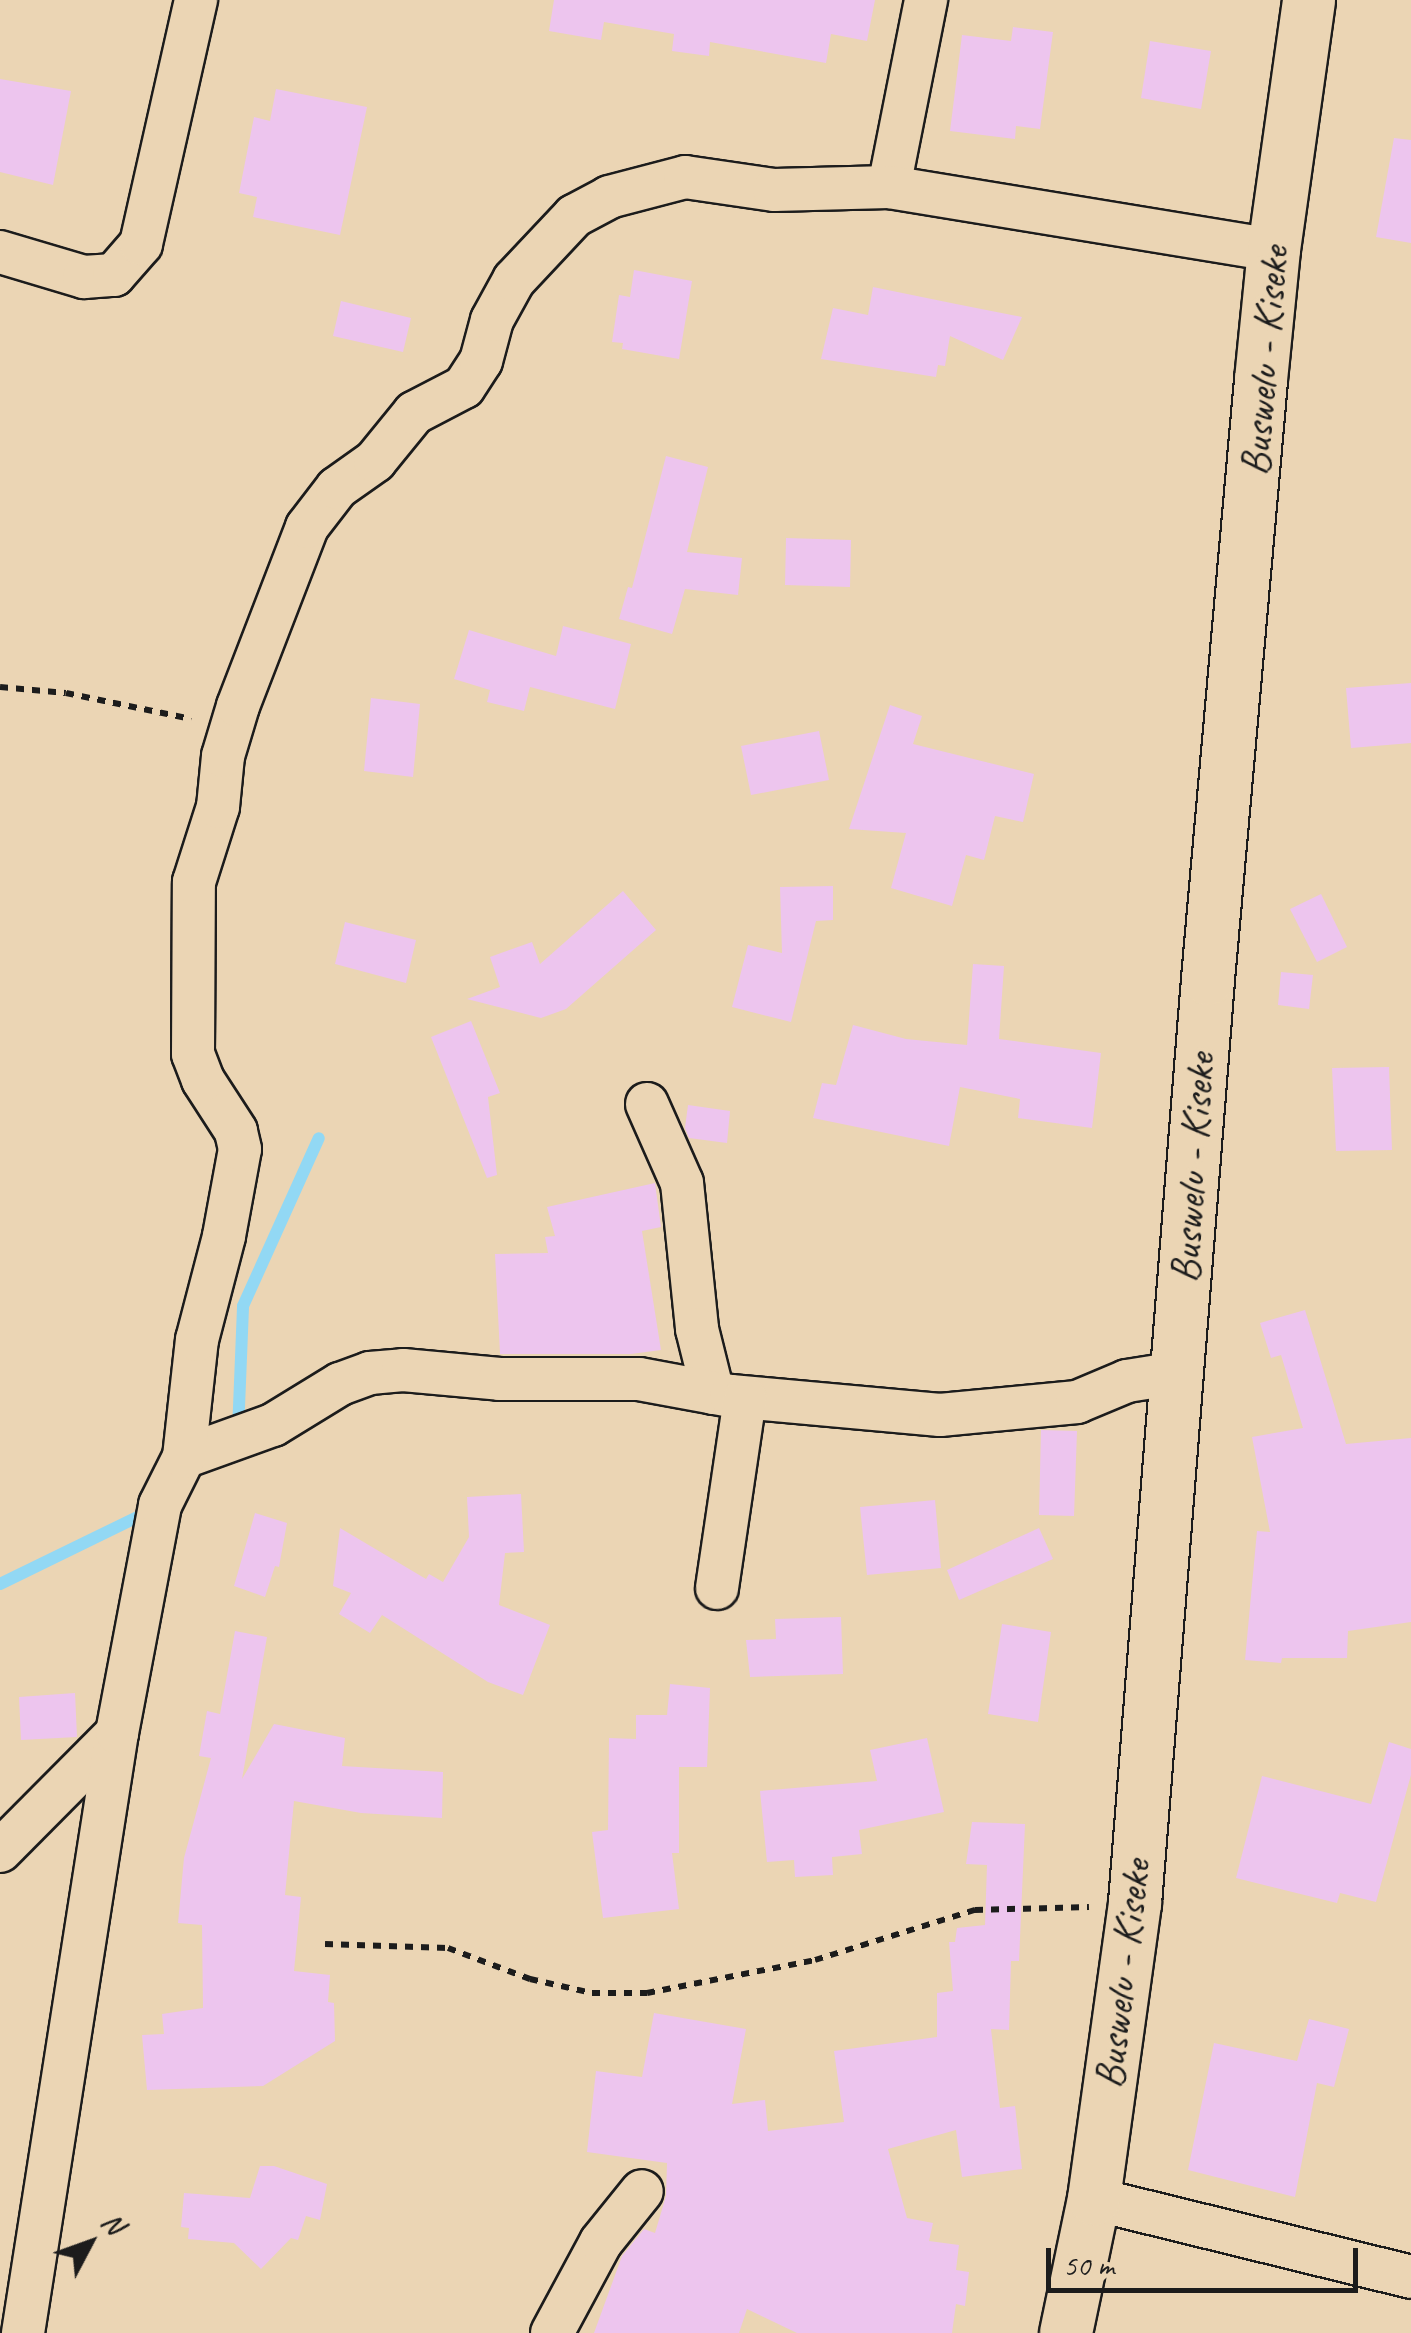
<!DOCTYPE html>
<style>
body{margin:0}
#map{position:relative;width:1411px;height:2333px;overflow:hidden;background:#ebd5b4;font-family:Caveat,sans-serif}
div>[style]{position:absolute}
.stream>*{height:12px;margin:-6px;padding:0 6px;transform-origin:6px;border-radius:6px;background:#92d8f4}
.building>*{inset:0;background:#edc5ee}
.path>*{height:6px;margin-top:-3px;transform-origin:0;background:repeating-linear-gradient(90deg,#1c1c1c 0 8px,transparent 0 16px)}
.roads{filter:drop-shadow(2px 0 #1c1c1c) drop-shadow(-2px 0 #1c1c1c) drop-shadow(0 2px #1c1c1c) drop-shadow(0 -2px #1c1c1c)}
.minor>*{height:42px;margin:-21px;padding:0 21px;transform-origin:21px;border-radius:21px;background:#ebd5b4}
.major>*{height:52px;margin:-26px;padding:0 26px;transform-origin:26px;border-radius:26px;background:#ebd5b4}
span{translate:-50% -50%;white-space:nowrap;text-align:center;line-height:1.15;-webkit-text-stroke:8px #ebd5b4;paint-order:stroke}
.street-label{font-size:42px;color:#1c1c1c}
.north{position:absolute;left:40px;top:2193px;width:100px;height:100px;-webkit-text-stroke:8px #ebd5b4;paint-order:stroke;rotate:49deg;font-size:28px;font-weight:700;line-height:40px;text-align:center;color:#1c1c1c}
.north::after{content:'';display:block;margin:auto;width:35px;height:45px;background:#1c1c1c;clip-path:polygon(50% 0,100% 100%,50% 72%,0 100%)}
.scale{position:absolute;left:1046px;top:2248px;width:312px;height:45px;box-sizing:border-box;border:5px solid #1c1c1c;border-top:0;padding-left:12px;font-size:30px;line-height:35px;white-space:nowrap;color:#1c1c1c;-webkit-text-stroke:8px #ebd5b4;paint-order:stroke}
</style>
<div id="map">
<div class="stream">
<i style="left:238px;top:1432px;width:126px;rotate:-87.7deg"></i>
<i style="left:243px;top:1306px;width:184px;rotate:-65.7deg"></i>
<i style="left:0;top:1584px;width:167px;rotate:-26deg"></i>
</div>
<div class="building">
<i style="clip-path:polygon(554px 0,875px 0,867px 41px,831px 34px,826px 63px,710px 42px,709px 56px,672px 51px,674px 34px,604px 22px,601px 40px,549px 31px)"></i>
<i style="clip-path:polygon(1013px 27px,1053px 32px,1040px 129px,1016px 126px,1015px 139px,950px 131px,962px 35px,1011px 41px)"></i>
<i style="clip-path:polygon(1150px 41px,1211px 51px,1201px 109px,1141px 98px)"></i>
<i style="clip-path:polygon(0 79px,71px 91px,53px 185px,0 172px)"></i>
<i style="clip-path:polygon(276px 89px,367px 107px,340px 235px,253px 217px,257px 197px,239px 193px,254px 117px,270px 121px)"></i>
<i style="clip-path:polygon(1394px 138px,1411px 140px,1411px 243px,1376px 237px)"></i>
<i style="clip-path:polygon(634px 270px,692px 281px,679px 359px,622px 349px,623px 343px,612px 342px,619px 295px,630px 297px)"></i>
<i style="clip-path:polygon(873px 287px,956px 304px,1022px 317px,1003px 360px,950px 336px,945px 366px,938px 365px,936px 377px,821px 359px,833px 308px,868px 315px)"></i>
<i style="clip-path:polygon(341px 301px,411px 318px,403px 352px,333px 336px)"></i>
<i style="clip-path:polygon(666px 456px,708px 467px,687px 552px,742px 558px,738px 595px,685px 589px,672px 634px,619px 619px,628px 587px,632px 588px)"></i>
<i style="clip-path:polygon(786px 538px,851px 540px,850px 587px,785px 585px)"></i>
<i style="clip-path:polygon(563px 626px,631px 644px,615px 709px,530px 687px,524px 711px,487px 702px,490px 690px,454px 679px,469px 630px,556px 656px)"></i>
<i style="clip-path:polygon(1411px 683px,1411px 743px,1351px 748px,1346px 688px)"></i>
<i style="clip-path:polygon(371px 698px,420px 704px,413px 777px,364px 771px)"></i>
<i style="clip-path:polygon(890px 705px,922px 716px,913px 744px,1034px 774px,1023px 822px,995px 816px,984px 860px,966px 855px,952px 906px,891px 888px,906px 833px,849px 829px)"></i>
<i style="clip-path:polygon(819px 731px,829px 780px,751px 795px,741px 746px)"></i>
<i style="clip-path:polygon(833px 886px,833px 920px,816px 921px,791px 1022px,732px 1007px,748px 945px,782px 953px,780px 887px)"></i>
<i style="clip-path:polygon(623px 891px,656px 930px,566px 1009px,541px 1018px,467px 999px,500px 987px,490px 957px,532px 942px,540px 964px)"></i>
<i style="clip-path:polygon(1321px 894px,1347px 947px,1317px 962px,1290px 909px)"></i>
<i style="clip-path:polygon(345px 922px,416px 940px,406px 983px,335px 964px)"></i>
<i style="clip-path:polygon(973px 964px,1004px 966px,999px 1039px,1101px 1053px,1092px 1128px,1018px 1118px,1020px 1099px,960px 1087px,949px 1146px,813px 1118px,822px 1083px,836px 1085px,853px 1025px,906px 1039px,967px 1045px)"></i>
<i style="clip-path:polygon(1281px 972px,1313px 975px,1309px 1009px,1278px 1005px)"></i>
<i style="clip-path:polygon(471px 1021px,500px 1093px,488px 1097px,497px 1175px,487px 1178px,431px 1037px)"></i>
<i style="clip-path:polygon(1389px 1067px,1392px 1150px,1336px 1151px,1332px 1068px)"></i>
<i style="clip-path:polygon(688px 1105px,730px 1111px,727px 1143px,689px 1138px,685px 1128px)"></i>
<i style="clip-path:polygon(655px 1183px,661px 1227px,642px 1231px,661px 1350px,631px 1354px,500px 1354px,495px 1254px,548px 1253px,545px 1237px,555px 1236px,547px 1207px)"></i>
<i style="clip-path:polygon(1305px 1310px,1346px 1444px,1411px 1438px,1411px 1622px,1348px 1631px,1347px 1658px,1282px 1658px,1281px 1663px,1245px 1660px,1257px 1531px,1270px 1532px,1252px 1437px,1303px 1428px,1281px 1355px,1271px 1358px,1260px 1323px)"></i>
<i style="clip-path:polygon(1041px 1430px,1077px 1431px,1074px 1516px,1039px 1515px)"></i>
<i style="clip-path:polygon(521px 1494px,524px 1552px,505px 1553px,499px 1605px,550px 1625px,523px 1695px,488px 1682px,382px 1615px,370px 1633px,339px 1614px,351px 1593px,333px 1586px,340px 1528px,426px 1579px,429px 1574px,443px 1582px,469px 1537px,467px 1497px)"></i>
<i style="clip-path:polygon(935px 1500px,941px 1568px,867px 1575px,860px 1507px)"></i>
<i style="clip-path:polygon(255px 1513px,287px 1523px,279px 1567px,275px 1566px,265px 1597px,234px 1586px)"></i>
<i style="clip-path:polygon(1039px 1528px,1053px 1559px,959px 1600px,947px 1570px)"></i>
<i style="clip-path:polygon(841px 1617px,843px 1674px,750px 1677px,746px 1640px,776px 1639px,775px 1619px)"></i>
<i style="clip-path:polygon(1002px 1624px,1051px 1632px,1038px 1722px,988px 1714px)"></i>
<i style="clip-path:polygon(235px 1631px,267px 1637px,242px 1779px,274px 1724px,345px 1738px,342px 1766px,443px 1772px,442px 1818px,361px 1813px,294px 1801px,285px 1895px,301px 1897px,294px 1971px,330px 1975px,328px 2002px,334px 2003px,335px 2041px,263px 2086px,147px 2090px,142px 2035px,164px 2034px,162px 2014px,203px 2008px,202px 1925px,178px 1923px,184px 1858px,211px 1758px,199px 1756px,207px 1711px,220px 1714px)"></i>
<i style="clip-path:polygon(670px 1684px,710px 1688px,707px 1767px,679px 1767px,679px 1853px,672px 1853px,679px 1909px,603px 1918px,592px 1832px,608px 1830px,609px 1738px,636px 1739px,636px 1715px,667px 1715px)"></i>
<i style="clip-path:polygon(75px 1693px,77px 1737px,21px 1740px,19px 1697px)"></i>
<i style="clip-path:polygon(927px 1738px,944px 1812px,859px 1830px,862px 1854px,832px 1857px,833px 1875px,795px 1877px,794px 1860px,767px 1862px,760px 1791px,877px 1781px,870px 1750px)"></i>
<i style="clip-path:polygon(1389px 1742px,1411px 1749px,1411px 1775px,1376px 1902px,1340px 1893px,1337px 1903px,1236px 1878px,1262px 1776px,1371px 1804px)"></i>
<i style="clip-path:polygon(972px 1822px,1025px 1824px,1019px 1961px,1011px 1961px,1009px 2030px,991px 2029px,1000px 2108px,1015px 2106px,1022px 2169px,962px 2177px,956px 2130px,888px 2149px,907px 2218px,933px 2223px,929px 2241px,959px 2245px,956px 2270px,969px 2272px,965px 2306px,956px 2304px,952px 2333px,797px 2333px,747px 2309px,739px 2333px,594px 2333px,622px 2256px,644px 2229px,655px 2233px,666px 2196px,667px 2163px,587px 2152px,596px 2071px,642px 2077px,654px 2013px,746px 2029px,732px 2104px,765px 2100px,768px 2131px,844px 2122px,834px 2051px,937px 2037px,937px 1993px,953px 1991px,949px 1942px,955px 1942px,957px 1928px,985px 1925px,987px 1865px,966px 1864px)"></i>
<i style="clip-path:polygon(1309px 2019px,1349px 2029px,1334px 2087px,1317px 2083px,1295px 2197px,1188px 2170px,1214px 2043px,1297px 2061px)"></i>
<i style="clip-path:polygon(260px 2166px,274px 2166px,327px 2184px,320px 2220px,306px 2216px,298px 2240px,291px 2238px,261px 2269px,234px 2243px,188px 2239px,189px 2228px,181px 2227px,184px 2193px,250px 2198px)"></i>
</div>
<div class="path">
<i style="left:0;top:687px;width:66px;rotate:5.2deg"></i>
<i style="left:66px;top:693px;width:128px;rotate:11.7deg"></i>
<i style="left:325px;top:1944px;width:123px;rotate:1.9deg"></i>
<i style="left:448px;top:1948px;width:88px;rotate:20.7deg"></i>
<i style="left:530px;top:1979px;width:64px;rotate:12.7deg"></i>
<i style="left:592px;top:1993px;width:55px"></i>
<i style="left:647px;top:1993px;width:171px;rotate:-11.1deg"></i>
<i style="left:815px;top:1960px;width:168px;rotate:-17.4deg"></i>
<i style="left:975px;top:1910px;width:114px;rotate:-1.5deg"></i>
</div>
<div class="roads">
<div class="minor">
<i style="left:889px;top:187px;width:191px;rotate:-78.8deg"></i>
<i style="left:0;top:252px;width:88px;rotate:16.6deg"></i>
<i style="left:84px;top:277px;width:30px;rotate:-4deg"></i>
<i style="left:114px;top:275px;width:41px;rotate:-48.9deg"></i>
<i style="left:141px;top:244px;width:250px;rotate:-77.3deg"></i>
<i style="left:647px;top:1104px;width:86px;rotate:66.1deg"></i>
<i style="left:682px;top:1183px;width:147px;rotate:84.1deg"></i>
<i style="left:697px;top:1329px;width:66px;rotate:76deg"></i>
<i style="left:184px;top:1457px;width:95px;rotate:-19.8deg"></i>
<i style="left:273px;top:1425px;width:79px;rotate:-31.5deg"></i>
<i style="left:340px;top:1384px;width:32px;rotate:-20deg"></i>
<i style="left:370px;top:1373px;width:33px;rotate:-5deg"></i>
<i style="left:403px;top:1370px;width:97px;rotate:5.3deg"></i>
<i style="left:500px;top:1379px;width:139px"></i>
<i style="left:639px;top:1379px;width:94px;rotate:10.5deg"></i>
<i style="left:731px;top:1396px;width:210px;rotate:5.2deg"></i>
<i style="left:940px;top:1415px;width:138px;rotate:-5.4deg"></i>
<i style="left:1077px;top:1402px;width:54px;rotate:-22.8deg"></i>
<i style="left:1127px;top:1381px;width:51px;rotate:-9.1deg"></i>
<i style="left:717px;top:1588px;width:192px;rotate:-81.6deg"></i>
<i style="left:0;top:1851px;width:166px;rotate:-45.2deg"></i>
<i style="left:1094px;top:2199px;width:326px;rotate:13.8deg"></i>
<i style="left:23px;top:2333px;width:607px;rotate:-81.1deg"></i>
<i style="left:117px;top:1733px;width:232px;rotate:-79.3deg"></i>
<i style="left:160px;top:1505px;width:54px;rotate:-63.4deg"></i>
<i style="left:184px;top:1457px;width:118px;rotate:-83.7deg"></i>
<i style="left:197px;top:1340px;width:107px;rotate:-75.4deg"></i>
<i style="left:224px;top:1236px;width:88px;rotate:-79.6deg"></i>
<i style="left:240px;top:1149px;width:18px;rotate:-103deg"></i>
<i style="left:236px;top:1131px;width:61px;rotate:-122.9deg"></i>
<i style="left:203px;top:1080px;width:28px;rotate:-111deg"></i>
<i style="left:193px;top:1054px;width:172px;rotate:-89.7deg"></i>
<i style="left:194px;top:882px;width:79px;rotate:-72.3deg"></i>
<i style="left:218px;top:807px;width:51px;rotate:-84.4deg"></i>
<i style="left:223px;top:756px;width:52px;rotate:-73.3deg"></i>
<i style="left:238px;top:706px;width:192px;rotate:-68.9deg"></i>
<i style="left:307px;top:527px;width:49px;rotate:-52.4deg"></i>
<i style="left:337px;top:488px;width:47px;rotate:-35.4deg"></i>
<i style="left:375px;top:461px;width:62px;rotate:-50.9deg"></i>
<i style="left:414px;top:413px;width:56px;rotate:-27.5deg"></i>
<i style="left:464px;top:387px;width:31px;rotate:-57deg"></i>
<i style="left:481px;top:361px;width:42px;rotate:-75deg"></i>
<i style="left:492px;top:320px;width:46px;rotate:-61.2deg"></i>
<i style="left:514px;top:280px;width:88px;rotate:-46.8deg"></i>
<i style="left:574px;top:216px;width:40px;rotate:-28deg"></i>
<i style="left:609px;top:197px;width:79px;rotate:-14.7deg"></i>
<i style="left:685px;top:177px;width:90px;rotate:8.3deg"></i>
<i style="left:774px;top:190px;width:115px;rotate:-1.5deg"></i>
<i style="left:889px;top:187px;width:390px;rotate:9.3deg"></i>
<i style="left:552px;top:2333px;width:103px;rotate:-61.7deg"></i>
<i style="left:601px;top:2242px;width:65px;rotate:-51.2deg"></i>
</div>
<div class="major">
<i style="left:1066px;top:2333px;width:137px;rotate:-78.2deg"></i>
<i style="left:1094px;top:2199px;width:299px;rotate:-82.1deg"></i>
<i style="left:1135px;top:1903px;width:927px;rotate:-85.48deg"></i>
<i style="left:1208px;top:979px;width:601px;rotate:-84.94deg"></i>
<i style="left:1261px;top:380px;width:131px;rotate:-84.3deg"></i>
<i style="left:1274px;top:250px;width:252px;rotate:-82deg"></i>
</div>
</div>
<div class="street-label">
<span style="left:1265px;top:361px;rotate:-85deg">Buswelu - Kiseke</span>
<span style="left:1193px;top:1168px;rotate:-86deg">Buswelu - Kiseke</span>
<span style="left:1123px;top:1974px;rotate:-83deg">Buswelu - Kiseke</span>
</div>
<div class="north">N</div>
<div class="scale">50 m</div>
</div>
